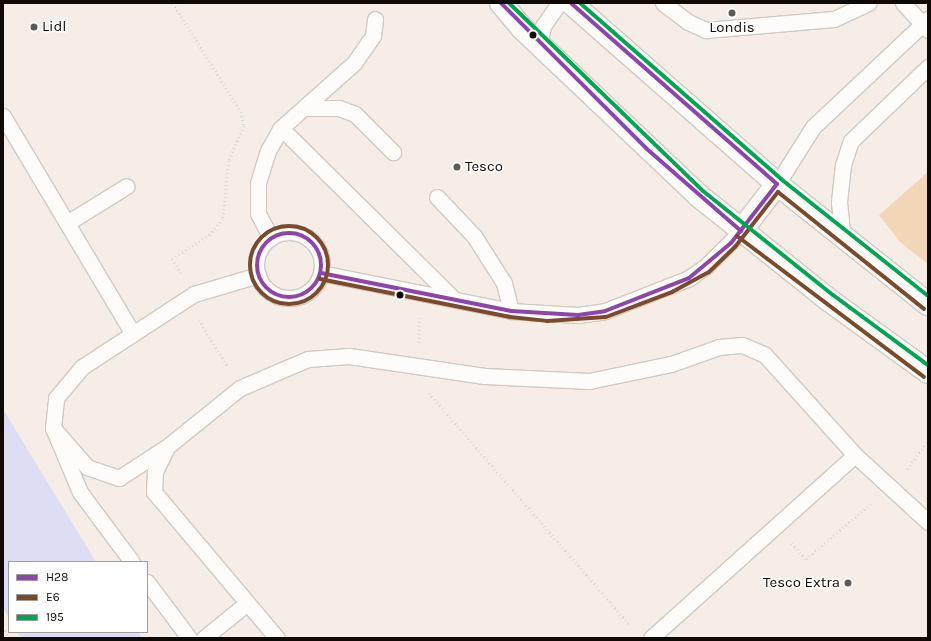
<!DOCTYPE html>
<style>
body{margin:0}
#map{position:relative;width:931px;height:641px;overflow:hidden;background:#f6eee6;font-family:Karla,sans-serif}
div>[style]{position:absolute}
.green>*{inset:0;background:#f3d6b7}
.water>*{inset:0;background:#ddddf3}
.path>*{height:2.5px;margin-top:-1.25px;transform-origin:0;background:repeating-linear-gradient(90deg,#dcdad8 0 1px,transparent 0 4px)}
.roads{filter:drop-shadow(1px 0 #d0cac3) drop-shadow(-1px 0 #d0cac3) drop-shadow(0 1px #d0cac3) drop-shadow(0 -1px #d0cac3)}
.service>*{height:15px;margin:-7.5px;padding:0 7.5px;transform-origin:7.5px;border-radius:7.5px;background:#fefcfb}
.service>.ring{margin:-7.5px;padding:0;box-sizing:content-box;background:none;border:15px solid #fefcfb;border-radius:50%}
.tertiary>*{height:22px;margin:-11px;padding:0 11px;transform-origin:11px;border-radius:11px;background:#fefcfb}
.bus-1>*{height:4px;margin:-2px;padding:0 2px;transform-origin:2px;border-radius:2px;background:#8e44ad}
.bus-1>.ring{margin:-2px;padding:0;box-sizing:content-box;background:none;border:4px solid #8e44ad;border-radius:50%}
.bus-2>*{height:4px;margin:-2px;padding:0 2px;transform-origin:2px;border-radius:2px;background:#7a4b2a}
.bus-2>.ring{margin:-2px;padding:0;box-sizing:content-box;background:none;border:4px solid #7a4b2a;border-radius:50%}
.bus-3>*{height:4px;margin:-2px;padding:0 2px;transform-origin:2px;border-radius:2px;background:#00a651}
.dots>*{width:11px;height:11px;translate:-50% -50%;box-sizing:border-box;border:2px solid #fff;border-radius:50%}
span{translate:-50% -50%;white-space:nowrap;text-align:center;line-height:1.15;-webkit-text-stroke:3px #fff;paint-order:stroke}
.poi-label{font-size:15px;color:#0f0a06}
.left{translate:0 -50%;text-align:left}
.right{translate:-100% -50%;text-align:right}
.frame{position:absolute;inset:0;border:4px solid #0f0a06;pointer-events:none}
.legend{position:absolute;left:8px;top:561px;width:140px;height:72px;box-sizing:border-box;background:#fff;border:1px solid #9f9d9b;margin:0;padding:5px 7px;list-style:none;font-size:12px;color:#0f0a06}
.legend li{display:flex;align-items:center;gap:8px;height:20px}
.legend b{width:20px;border:1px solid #9f9d9b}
</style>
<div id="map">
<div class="green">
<i style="clip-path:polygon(928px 172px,928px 264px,901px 243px,879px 215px)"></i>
</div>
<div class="water">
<i style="clip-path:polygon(3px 409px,96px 562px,9px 562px,9px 618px,3px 608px)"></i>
<i style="clip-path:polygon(17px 632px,138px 632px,142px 638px,21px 638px)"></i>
</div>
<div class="path">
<i style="left:173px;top:3px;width:128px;rotate:58deg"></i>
<i style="left:241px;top:112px;width:14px;rotate:78deg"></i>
<i style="left:244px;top:126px;width:38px;rotate:113deg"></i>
<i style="left:229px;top:161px;width:58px;rotate:95.9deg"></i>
<i style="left:223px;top:219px;width:21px;rotate:129deg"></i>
<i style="left:210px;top:235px;width:45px;rotate:147.7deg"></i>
<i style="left:172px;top:259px;width:17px;rotate:57deg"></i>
<i style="left:199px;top:320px;width:55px;rotate:58.3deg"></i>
<i style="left:419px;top:343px;width:25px;rotate:-90deg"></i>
<i style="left:429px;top:393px;width:307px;rotate:49.1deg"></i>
<i style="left:907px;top:469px;width:35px;rotate:-53deg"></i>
<i style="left:792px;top:543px;width:21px;rotate:49deg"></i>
<i style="left:806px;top:559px;width:87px;rotate:-40.3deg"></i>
<i style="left:3px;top:627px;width:13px;rotate:58deg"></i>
</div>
<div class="roads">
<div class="service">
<i style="left:663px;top:3px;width:31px;rotate:37deg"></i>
<i style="left:688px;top:22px;width:20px;rotate:24deg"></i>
<i style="left:706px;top:30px;width:128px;rotate:-4.9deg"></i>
<i style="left:834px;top:19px;width:38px;rotate:-25deg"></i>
<i style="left:903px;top:3px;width:37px;rotate:47deg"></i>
<i style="left:539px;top:44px;width:18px;rotate:-77deg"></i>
<i style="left:543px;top:26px;width:28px;rotate:-55deg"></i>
<i style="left:305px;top:108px;width:34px"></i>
<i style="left:339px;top:108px;width:17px;rotate:21deg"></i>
<i style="left:355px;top:114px;width:54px;rotate:45deg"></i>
<i style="left:3px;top:116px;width:252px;rotate:59.2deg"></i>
<i style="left:281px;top:128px;width:242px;rotate:44.7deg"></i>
<i style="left:777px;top:184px;width:67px;rotate:-57.7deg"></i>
<i style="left:813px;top:127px;width:158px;rotate:-43.2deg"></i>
<i style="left:437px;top:197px;width:54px;rotate:46.5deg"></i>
<i style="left:474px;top:236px;width:56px;rotate:57.4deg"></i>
<i style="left:504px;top:283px;width:29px;rotate:76deg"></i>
<i style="left:67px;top:223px;width:70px;rotate:-31.7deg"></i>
<i class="ring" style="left:256px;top:232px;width:51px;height:51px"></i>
<i style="left:271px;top:238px;width:27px;rotate:-118deg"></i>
<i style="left:258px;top:214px;width:31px;rotate:-90deg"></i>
<i style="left:258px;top:183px;width:34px;rotate:-73deg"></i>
<i style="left:268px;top:151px;width:26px;rotate:-61deg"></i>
<i style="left:281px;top:128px;width:98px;rotate:-41.7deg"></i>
<i style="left:354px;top:63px;width:33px;rotate:-55deg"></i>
<i style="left:373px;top:36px;width:17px;rotate:-83deg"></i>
<i style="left:843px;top:240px;width:38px;rotate:-96deg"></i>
<i style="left:839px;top:202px;width:37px;rotate:-84deg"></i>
<i style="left:843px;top:165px;width:25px;rotate:-72deg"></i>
<i style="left:851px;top:141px;width:107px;rotate:-43.9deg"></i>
<i style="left:321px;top:273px;width:194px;rotate:11.3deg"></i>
<i style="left:511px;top:311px;width:67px;rotate:3.4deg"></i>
<i style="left:578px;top:315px;width:27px;rotate:-8deg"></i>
<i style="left:605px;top:311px;width:90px;rotate:-21.4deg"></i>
<i style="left:689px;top:278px;width:19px;rotate:-35deg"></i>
<i style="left:705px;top:267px;width:51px;rotate:-45deg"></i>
<i style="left:53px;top:428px;width:52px;rotate:48.9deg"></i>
<i style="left:87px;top:467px;width:34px;rotate:19deg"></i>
<i style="left:119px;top:478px;width:59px;rotate:-33.1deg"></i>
<i style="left:168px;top:446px;width:92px;rotate:-38.9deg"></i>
<i style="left:240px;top:388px;width:74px;rotate:-23.1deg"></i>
<i style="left:308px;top:359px;width:41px;rotate:-4.2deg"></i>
<i style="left:349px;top:356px;width:137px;rotate:8.4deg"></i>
<i style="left:485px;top:376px;width:104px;rotate:2.8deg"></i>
<i style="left:589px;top:381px;width:84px;rotate:-11.7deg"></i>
<i style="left:671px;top:364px;width:51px;rotate:-19.5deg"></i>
<i style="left:719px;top:347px;width:23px;rotate:-5deg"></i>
<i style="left:742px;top:345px;width:25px;rotate:23deg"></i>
<i style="left:765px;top:355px;width:135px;rotate:48deg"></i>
<i style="left:855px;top:455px;width:99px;rotate:42.5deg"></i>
<i style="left:167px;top:447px;width:28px;rotate:116deg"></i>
<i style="left:155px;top:472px;width:20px;rotate:93deg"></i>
<i style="left:154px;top:492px;width:191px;rotate:49.9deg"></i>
<i style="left:132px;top:562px;width:87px;rotate:-126.6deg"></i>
<i style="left:80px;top:492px;width:69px;rotate:-112.9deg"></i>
<i style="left:53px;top:428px;width:30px;rotate:-84deg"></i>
<i style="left:56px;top:398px;width:40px;rotate:-50deg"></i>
<i style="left:82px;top:367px;width:134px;rotate:-33.1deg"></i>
<i style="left:194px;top:294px;width:67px;rotate:-16.5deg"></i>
<i style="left:147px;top:582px;width:70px;rotate:53.1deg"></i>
<i style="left:204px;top:638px;width:55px;rotate:-39.1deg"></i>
<i style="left:651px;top:638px;width:274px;rotate:-41.9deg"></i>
</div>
<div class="tertiary">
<i style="left:501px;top:3px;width:33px;rotate:50deg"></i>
<i style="left:522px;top:28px;width:244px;rotate:43.5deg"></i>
<i style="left:699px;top:196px;width:166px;rotate:38.7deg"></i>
<i style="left:829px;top:300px;width:122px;rotate:36deg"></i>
<i style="left:571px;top:3px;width:274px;rotate:41.3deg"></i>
<i style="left:777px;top:184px;width:193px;rotate:38.5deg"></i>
<i style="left:741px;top:231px;width:59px;rotate:-52.5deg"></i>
</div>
</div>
<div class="bus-1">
<i style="left:501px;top:3px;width:206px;rotate:45deg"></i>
<i style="left:647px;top:149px;width:125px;rotate:41.1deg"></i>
<i class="ring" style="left:257px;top:233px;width:60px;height:60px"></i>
<i style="left:321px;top:273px;width:194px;rotate:11.3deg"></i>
<i style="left:511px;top:311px;width:67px;rotate:3.4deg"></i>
<i style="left:578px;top:315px;width:27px;rotate:-8deg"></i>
<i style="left:605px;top:311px;width:90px;rotate:-21.4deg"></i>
<i style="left:689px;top:278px;width:55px;rotate:-39.8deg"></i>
<i style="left:731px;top:243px;width:75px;rotate:-52.1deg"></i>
<i style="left:777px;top:184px;width:274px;rotate:-138.7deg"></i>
</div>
<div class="bus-2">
<i class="ring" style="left:250px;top:226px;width:74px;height:74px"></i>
<i style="left:737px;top:236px;width:234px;rotate:37deg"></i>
<i style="left:320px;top:279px;width:194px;rotate:11.3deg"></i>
<i style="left:510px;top:317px;width:37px;rotate:6deg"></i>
<i style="left:547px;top:321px;width:59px;rotate:-3.9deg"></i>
<i style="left:606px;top:317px;width:71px;rotate:-20.7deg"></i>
<i style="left:672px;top:292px;width:42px;rotate:-28.4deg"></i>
<i style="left:709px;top:272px;width:36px;rotate:-44deg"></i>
<i style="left:735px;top:247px;width:70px;rotate:-52deg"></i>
<i style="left:778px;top:192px;width:187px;rotate:38.7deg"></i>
</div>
<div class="bus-3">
<i style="left:509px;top:3px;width:270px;rotate:44.1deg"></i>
<i style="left:703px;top:191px;width:166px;rotate:38.7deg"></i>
<i style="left:833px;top:295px;width:118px;rotate:36.4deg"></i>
<i style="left:580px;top:3px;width:267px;rotate:41.2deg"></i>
<i style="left:781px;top:179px;width:188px;rotate:38.5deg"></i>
</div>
<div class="dots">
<i style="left:732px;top:13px;background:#605a54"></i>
<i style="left:34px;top:27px;background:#605a54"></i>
<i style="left:533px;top:35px;background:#0f0a06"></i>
<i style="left:457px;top:167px;background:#605a54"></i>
<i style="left:400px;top:295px;background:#0f0a06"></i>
<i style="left:848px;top:583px;background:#605a54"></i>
</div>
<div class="poi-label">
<span class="left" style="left:42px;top:27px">Lidl</span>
<span style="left:732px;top:28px">Londis</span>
<span class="left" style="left:465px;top:167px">Tesco</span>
<span class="right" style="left:840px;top:583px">Tesco Extra</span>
</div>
<div class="frame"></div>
<ul class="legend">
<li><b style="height:5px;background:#8e44ad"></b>H28</li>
<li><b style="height:5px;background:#7a4b2a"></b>E6</li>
<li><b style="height:5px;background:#00a651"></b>195</li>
</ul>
</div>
